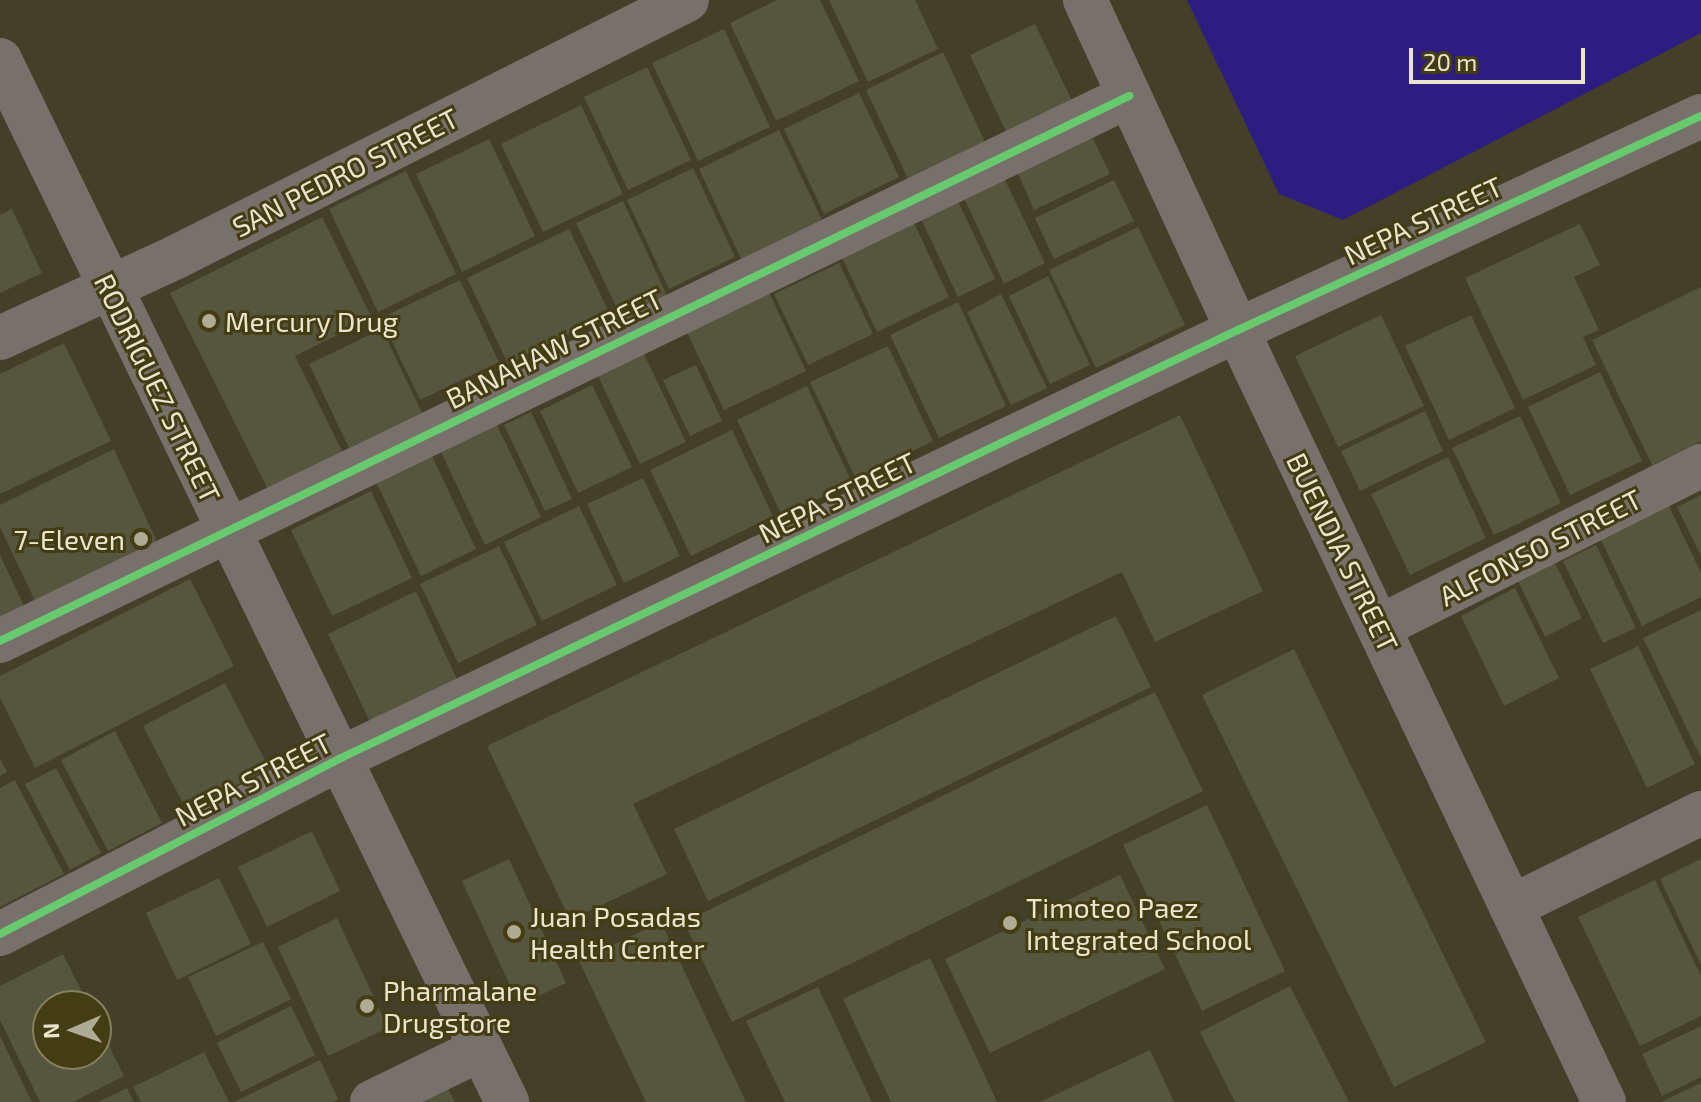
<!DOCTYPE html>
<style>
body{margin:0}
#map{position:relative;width:1701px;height:1102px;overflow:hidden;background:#433f29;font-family:"Exo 2",sans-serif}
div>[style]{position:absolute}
.water>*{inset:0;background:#2d1d80}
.building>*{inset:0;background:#55563d}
.minor>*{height:44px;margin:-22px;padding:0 22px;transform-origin:22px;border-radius:22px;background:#78716b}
.tertiary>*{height:44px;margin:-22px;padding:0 22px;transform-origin:22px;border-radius:22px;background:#78716b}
.cycleway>*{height:8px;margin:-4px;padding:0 4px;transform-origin:4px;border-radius:4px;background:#67ca6e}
.dots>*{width:22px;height:22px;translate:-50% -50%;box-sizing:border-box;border:4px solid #443c13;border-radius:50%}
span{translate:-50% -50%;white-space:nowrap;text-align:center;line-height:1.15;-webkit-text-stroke:6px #443c13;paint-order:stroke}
.street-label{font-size:28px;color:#e9e5cf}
.poi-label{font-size:28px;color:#e9e5cf}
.left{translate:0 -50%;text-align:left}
.right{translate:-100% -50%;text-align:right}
.north{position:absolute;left:32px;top:990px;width:80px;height:80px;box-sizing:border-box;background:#443c13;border:2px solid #86805e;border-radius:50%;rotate:268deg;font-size:22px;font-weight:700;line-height:32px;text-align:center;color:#e9e5cf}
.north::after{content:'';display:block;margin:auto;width:28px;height:36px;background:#afab95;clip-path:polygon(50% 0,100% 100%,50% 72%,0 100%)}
.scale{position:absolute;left:1409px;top:48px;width:176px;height:36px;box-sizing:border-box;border:4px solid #e9e5cf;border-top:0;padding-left:10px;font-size:24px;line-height:28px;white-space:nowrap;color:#e9e5cf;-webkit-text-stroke:6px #443c13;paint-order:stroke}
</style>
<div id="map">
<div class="water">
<i style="clip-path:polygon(1187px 0,1701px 0,1701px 33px,1343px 220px,1279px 194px)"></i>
</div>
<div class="building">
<i style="clip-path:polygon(777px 0,820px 0,859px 81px,776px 121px,730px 23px)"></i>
<i style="clip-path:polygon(829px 0,915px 0,938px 49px,868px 82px)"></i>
<i style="clip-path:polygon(1035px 24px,1075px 107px,1009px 138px,970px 55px)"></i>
<i style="clip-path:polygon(724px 29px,770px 127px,698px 161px,652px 63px)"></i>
<i style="clip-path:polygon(943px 52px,985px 142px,908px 179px,866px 90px)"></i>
<i style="clip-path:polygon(647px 67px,691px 160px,628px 190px,584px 97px)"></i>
<i style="clip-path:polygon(859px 93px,899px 177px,824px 214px,784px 129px)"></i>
<i style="clip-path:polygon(581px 105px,623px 194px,543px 232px,501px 144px)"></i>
<i style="clip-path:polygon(779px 130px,822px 220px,741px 259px,699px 169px)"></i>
<i style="clip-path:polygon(1091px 134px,1110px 174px,1034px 210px,1016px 169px)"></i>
<i style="clip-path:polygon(489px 139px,535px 236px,462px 272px,416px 174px)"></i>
<i style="clip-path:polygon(693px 168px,735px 257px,669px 289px,627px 200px)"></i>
<i style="clip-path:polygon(406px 171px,456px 274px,378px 312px,329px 209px)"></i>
<i style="clip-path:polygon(1004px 178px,1045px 263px,1004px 284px,964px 198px)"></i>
<i style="clip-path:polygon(1114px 180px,1134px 221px,1054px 259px,1035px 218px)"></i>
<i style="clip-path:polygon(623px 201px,671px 304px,625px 325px,576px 223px)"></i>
<i style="clip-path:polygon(958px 201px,995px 279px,958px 297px,921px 219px)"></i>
<i style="clip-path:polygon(12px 209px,42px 273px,0 293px,0 215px)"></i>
<i style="clip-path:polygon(322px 217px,372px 318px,295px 356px,345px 457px,270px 494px,170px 293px)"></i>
<i style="clip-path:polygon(912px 219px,949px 297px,877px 332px,840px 253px)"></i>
<i style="clip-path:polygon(1580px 224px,1600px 265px,1574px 277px,1599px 330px,1583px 337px,1596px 365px,1523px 400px,1465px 278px)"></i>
<i style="clip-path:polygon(1138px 227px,1185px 325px,1096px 368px,1049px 270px)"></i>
<i style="clip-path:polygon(569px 229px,610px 314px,508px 364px,467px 278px)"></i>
<i style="clip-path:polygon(839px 263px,873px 334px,808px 365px,774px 294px)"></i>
<i style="clip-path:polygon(1048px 276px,1090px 365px,1050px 384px,1009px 296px)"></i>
<i style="clip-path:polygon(460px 280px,499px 362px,420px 400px,381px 318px)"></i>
<i style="clip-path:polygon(765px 284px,806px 371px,724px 410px,683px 324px)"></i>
<i style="clip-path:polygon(1701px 287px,1701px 441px,1652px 465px,1592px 340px)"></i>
<i style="clip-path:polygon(1001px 294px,1047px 388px,1011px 405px,967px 312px)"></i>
<i style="clip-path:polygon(958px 302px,1006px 406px,939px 438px,890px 335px)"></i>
<i style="clip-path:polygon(1381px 315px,1424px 406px,1338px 447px,1295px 356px)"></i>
<i style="clip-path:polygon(1471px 315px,1515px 408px,1449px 440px,1405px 346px)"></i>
<i style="clip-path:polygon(382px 329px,422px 413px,349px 448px,309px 364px)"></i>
<i style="clip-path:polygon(64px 343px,111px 441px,0 494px,0 374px)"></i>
<i style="clip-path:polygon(888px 346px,933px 441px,856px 479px,810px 382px)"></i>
<i style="clip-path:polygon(642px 350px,686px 442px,640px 464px,596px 372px)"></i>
<i style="clip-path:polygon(696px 365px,722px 421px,690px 436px,663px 380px)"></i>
<i style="clip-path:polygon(1600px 372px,1642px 461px,1570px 495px,1528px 407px)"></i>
<i style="clip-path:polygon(592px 385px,632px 467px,578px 493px,540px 411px)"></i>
<i style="clip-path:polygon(807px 386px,852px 483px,782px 516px,737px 420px)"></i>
<i style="clip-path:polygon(1425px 411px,1443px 451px,1360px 491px,1341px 451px)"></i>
<i style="clip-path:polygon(531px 412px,572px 499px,545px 511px,504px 425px)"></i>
<i style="clip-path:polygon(1180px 415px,1263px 591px,1155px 642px,1122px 572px,633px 804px,667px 874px,570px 920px,487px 746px)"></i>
<i style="clip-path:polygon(1520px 416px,1561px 503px,1494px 535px,1452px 448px)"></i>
<i style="clip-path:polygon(497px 425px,541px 517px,485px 545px,441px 452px)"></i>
<i style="clip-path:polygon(732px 430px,773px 516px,691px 556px,650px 470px)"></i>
<i style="clip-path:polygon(114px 449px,158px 544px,36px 603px,0 527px,0 505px)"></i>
<i style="clip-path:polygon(431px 454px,476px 549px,421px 576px,375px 480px)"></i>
<i style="clip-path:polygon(1448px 457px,1486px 538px,1410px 575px,1371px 494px)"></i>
<i style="clip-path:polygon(643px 478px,680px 556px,624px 583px,587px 504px)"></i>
<i style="clip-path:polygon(371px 491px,412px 578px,332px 616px,291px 530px)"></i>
<i style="clip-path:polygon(1701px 495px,1701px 556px,1677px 507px)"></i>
<i style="clip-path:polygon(579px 506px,617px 585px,542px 621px,504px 542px)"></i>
<i style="clip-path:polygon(1669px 506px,1701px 573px,1701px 597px,1642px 626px,1601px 540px)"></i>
<i style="clip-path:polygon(1596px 545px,1636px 628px,1603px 643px,1563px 561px)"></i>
<i style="clip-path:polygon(499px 546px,537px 625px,458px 663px,420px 584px)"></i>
<i style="clip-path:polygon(0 555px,26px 610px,0 622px)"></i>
<i style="clip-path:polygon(1554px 561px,1582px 618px,1545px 637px,1517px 579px)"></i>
<i style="clip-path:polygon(190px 579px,234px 666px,35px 768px,0 698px,0 676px)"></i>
<i style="clip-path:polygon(1515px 588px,1559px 678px,1504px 706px,1461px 616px)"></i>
<i style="clip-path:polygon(416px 591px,460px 686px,373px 728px,328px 634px)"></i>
<i style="clip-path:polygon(1701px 610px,1701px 758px,1643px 638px)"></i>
<i style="clip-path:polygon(1116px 616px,1151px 687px,708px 901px,674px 829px)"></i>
<i style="clip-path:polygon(1638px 646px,1695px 764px,1647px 788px,1590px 669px)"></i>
<i style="clip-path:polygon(1294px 649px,1486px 1042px,1394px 1087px,1202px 695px)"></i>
<i style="clip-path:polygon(225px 683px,269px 768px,187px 811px,143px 726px)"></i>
<i style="clip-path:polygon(1155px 692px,1203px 791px,732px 1022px,684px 922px)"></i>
<i style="clip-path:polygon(115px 731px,162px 823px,108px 851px,61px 760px)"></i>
<i style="clip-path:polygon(0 758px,7px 772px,0 776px)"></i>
<i style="clip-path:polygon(56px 768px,101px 853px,70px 870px,25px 784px)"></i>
<i style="clip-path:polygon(15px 780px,64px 874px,0 907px,0 788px)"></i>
<i style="clip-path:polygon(1207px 805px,1285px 971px,1202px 1011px,1123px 845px)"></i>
<i style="clip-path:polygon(312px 831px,340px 891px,267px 927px,238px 867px)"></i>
<i style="clip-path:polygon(509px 859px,566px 983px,519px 1005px,462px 881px)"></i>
<i style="clip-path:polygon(1701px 859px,1701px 965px,1660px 879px)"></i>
<i style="clip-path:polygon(1120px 875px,1165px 969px,990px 1053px,945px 959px)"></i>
<i style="clip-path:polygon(219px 878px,251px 944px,177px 980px,146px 913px)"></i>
<i style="clip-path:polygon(1655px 880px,1701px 976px,1701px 1016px,1640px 1046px,1578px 917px)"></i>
<i style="clip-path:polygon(337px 918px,388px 1028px,328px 1056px,278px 947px)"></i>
<i style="clip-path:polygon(661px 922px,746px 1102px,646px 1102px,579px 961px)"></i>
<i style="clip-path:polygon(263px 942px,291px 999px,216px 1036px,188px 977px)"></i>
<i style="clip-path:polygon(63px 954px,89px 1006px,48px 1006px,48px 1054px,96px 1054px,96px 1020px,124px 1076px,73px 1102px,40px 1102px,0 1020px,0 986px)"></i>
<i style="clip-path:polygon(930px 958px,997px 1102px,891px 1102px,843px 999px)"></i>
<i style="clip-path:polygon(1290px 986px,1349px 1102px,1235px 1102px,1200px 1032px)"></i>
<i style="clip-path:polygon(818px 987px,872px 1102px,785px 1102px,746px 1021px)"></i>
<i style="clip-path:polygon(291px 1006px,315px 1055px,241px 1092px,217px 1043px)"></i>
<i style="clip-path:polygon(1701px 1026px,1701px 1077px,1662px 1096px,1642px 1054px)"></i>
<i style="clip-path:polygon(0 1036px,32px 1102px,0 1102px)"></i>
<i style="clip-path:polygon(1150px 1050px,1174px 1102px,1040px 1102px)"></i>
<i style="clip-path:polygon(204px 1052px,229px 1102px,141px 1102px,133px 1087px)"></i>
<i style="clip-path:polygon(320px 1060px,338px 1099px,333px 1102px,234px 1102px)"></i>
<i style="clip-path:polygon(1701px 1083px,1701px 1102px,1661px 1102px)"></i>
<i style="clip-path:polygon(127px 1088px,134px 1102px,98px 1102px)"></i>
<i style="clip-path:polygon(448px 1089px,455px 1102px,421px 1102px)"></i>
</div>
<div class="minor">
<i style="left:1085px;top:0;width:412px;rotate:65.2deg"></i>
<i style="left:1258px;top:374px;width:806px;rotate:64.58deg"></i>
<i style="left:0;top:338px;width:194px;rotate:-24.7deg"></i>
<i style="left:176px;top:257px;width:572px;rotate:-26.7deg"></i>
<i style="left:1379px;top:627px;width:360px;rotate:-26.6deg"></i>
<i style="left:0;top:641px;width:1254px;rotate:-25.77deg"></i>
<i style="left:1511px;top:907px;width:212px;rotate:-26.3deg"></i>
<i style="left:0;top:934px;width:384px;rotate:-27.3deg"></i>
<i style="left:372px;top:1102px;width:121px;rotate:-25.9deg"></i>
</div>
<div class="tertiary">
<i style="left:0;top:60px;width:1159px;rotate:64.05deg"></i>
<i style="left:341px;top:758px;width:994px;rotate:-25.51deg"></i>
<i style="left:1238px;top:330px;width:510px;rotate:-24.81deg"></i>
</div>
<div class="cycleway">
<i style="left:0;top:641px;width:1254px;rotate:-25.77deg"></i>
<i style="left:0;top:934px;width:384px;rotate:-27.3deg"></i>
<i style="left:341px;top:758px;width:994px;rotate:-25.51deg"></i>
<i style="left:1238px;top:330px;width:510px;rotate:-24.81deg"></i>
</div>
<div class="dots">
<i style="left:209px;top:321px;background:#afab95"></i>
<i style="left:141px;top:539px;background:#afab95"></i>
<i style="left:1010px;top:923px;background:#afab95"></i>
<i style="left:514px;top:932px;background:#afab95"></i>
<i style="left:367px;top:1006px;background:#afab95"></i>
</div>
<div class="street-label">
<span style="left:345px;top:172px;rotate:-27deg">SAN PEDRO STREET</span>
<span style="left:1423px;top:220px;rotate:-25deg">NEPA STREET</span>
<span style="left:554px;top:348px;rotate:-26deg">BANAHAW STREET</span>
<span style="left:158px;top:388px;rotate:64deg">RODRIGUEZ STREET</span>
<span style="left:837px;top:497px;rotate:-26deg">NEPA STREET</span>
<span style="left:1540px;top:547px;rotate:-27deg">ALFONSO STREET</span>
<span style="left:1343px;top:552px;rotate:64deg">BUENDIA STREET</span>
<span style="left:253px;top:779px;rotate:-27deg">NEPA STREET</span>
</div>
<div class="poi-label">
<span class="left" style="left:225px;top:321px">Mercury Drug</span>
<span class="right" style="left:125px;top:539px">7-Eleven</span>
<span class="left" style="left:1026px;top:923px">Timoteo Paez<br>Integrated School</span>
<span class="left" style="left:530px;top:932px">Juan Posadas<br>Health Center</span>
<span class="left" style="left:383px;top:1006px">Pharmalane<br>Drugstore</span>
</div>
<div class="north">N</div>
<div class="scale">20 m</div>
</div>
